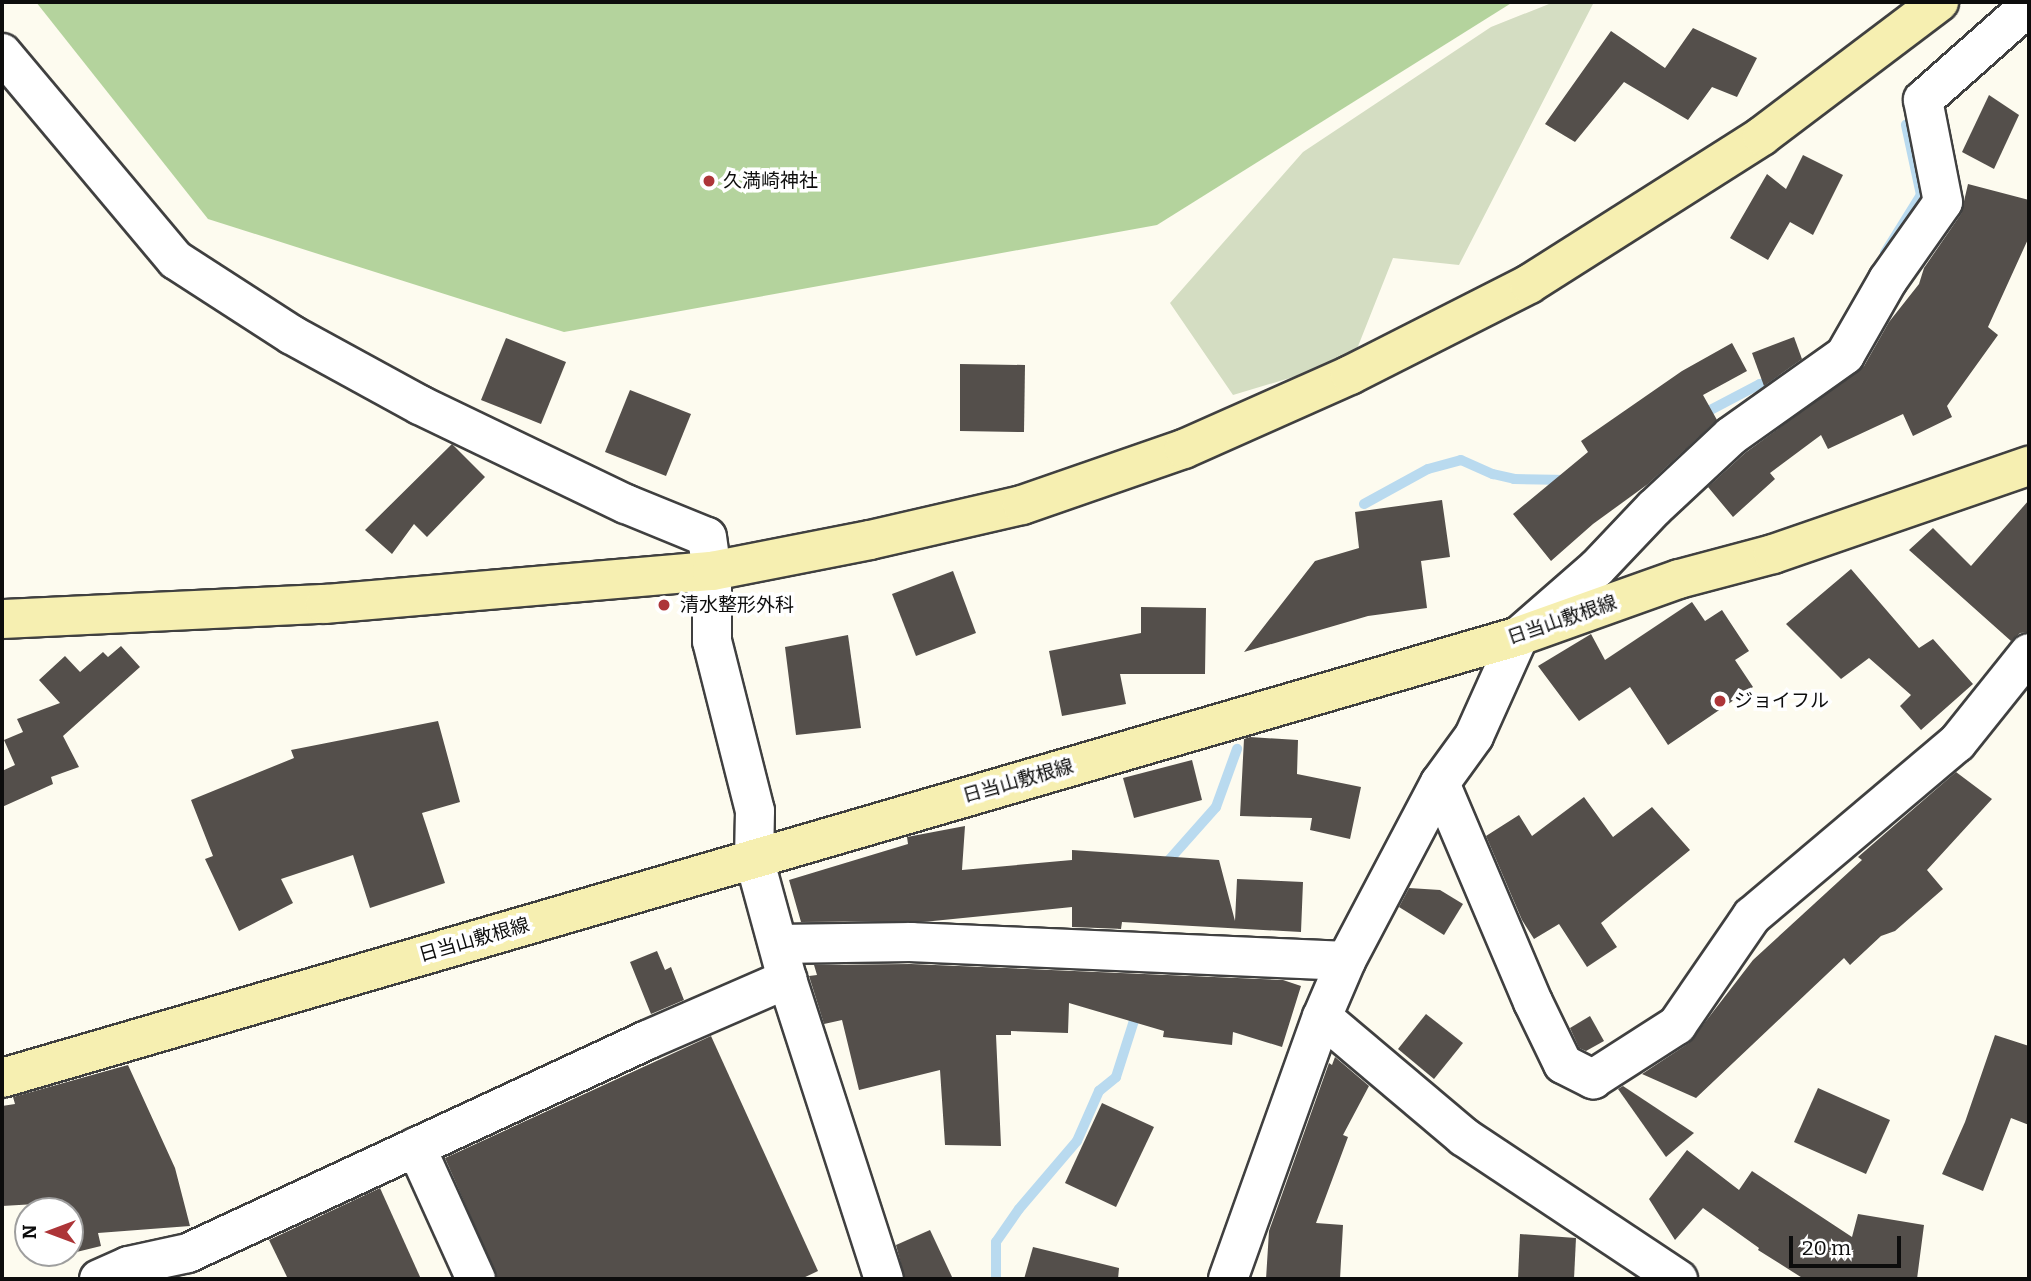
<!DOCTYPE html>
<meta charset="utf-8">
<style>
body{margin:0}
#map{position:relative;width:2031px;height:1281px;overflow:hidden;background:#fdfbef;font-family:Bitter,"Noto Sans JP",serif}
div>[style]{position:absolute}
.forest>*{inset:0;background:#b4d39d}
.cemetery>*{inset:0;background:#d4ddc2}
.stream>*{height:10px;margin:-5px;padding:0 5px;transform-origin:5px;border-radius:5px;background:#b9daef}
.building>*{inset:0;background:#544f4b}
.roads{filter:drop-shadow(2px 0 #404040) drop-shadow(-2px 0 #404040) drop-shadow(0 2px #404040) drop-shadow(0 -2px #404040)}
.street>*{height:38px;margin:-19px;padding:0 19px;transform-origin:19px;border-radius:19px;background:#fff}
.secondary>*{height:38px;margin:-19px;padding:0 19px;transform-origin:19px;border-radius:19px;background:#f6efb1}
.dots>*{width:19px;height:19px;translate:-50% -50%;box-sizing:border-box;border:4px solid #fff;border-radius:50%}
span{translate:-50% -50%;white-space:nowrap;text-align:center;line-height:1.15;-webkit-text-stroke:7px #fff;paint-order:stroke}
.poi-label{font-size:19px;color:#0d0d0d}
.left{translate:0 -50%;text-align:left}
.street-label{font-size:19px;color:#0d0d0d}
.frame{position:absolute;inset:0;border:4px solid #0d0d0d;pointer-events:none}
.north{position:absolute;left:14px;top:1197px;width:70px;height:70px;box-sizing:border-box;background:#fff;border:2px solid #9e9e9e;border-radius:50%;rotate:270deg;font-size:19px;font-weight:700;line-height:28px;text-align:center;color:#0d0d0d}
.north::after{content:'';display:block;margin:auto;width:24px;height:32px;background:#ad3538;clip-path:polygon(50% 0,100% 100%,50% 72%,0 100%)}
.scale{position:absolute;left:1789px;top:1236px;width:112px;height:32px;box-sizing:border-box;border:4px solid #0d0d0d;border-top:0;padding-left:9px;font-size:21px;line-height:24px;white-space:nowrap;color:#0d0d0d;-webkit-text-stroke:5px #fff;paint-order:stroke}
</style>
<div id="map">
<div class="forest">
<i style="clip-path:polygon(36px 2px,1513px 2px,1157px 225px,564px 332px,208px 219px)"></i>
</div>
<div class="cemetery">
<i style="clip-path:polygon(1554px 2px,1594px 2px,1459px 265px,1393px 258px,1353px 359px,1233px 395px,1170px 303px,1303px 152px,1491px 27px)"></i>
</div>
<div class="stream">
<i style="left:1885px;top:253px;width:68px;rotate:-58.2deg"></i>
<i style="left:1921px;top:195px;width:72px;rotate:-102.1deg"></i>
<i style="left:1699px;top:416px;width:69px;rotate:-27.7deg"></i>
<i style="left:1760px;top:384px;width:27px;rotate:-6deg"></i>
<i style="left:1364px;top:504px;width:73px;rotate:-28.7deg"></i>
<i style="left:1428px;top:469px;width:34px;rotate:-15deg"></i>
<i style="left:1461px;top:460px;width:35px;rotate:24deg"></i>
<i style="left:1493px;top:474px;width:22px;rotate:13deg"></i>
<i style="left:1514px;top:479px;width:54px;rotate:1.1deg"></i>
<i style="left:1167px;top:868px;width:8px;rotate:-76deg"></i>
<i style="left:1169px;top:860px;width:71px;rotate:-48.4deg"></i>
<i style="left:1216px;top:807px;width:62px;rotate:-70.1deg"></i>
<i style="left:996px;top:1279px;width:37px;rotate:-90deg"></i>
<i style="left:996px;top:1242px;width:40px;rotate:-55.1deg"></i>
<i style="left:1019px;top:1209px;width:89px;rotate:-49.5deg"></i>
<i style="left:1077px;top:1141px;width:55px;rotate:-66.3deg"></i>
<i style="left:1099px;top:1091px;width:22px;rotate:-39deg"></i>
<i style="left:1116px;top:1077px;width:72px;rotate:-72.3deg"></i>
</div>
<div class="building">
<i style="clip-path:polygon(1693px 28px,1757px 58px,1737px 97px,1712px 87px,1688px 120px,1624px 82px,1575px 142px,1545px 124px,1611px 31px,1665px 68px)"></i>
<i style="clip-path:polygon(1989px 95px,2019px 115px,1994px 169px,1962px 152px)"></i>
<i style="clip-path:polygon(1803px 155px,1843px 175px,1813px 235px,1790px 222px,1768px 260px,1730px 238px,1767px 174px,1786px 189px)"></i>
<i style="clip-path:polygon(1968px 184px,2029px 200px,2029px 237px,1988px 327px,1998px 335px,1947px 406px,1952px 417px,1913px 436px,1903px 414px,1828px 449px,1821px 435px,1770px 473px,1775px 479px,1733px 517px,1708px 487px,1745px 453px,1864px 366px,1889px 322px,1919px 284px,1924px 268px,1961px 214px)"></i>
<i style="clip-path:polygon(1794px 337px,1802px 359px,1764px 386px,1752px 353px)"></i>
<i style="clip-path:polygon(506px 338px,566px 362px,541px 424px,481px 400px)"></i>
<i style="clip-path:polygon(1732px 343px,1747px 371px,1703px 395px,1717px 420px,1648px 484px,1593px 524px,1551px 561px,1513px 514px,1588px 452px,1581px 441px,1682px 371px)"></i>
<i style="clip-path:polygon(960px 364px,1025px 365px,1024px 432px,960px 431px)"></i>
<i style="clip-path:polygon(630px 390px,691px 414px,666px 476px,605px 452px)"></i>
<i style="clip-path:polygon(452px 444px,485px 477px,427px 537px,414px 524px,392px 554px,365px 530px)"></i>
<i style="clip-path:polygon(1442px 500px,1450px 557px,1421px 561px,1427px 608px,1368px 616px,1244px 652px,1315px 561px,1359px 548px,1355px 512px)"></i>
<i style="clip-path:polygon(2029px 500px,2029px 632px,2020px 633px,2011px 641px,1909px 550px,1933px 528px,1971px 566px)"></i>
<i style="clip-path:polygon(1851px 569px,1919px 648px,1933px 639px,1973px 684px,1921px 730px,1900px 706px,1911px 695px,1869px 658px,1841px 679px,1786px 624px)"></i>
<i style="clip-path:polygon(953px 571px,976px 633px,916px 656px,892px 594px)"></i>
<i style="clip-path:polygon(1692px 602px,1705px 621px,1722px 610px,1749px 651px,1735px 660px,1753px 687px,1668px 745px,1630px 687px,1579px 721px,1538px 666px,1591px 634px,1605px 660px)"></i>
<i style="clip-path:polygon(1141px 607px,1206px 608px,1205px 674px,1120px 674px,1126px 704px,1062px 716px,1049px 651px,1141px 633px)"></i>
<i style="clip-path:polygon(848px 635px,861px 728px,796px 735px,785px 647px)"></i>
<i style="clip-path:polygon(121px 646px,140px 667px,63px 736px,79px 767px,51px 777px,53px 784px,2px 807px,2px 771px,15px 765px,4px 740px,23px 732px,17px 719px,60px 703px,39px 680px,65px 656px,80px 672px,103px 652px,108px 657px)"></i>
<i style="clip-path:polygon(438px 721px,460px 802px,422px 813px,445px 883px,370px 908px,353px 855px,281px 879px,293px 903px,239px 931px,205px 859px,213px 856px,191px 800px,294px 758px,291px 750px)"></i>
<i style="clip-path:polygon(1250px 737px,1298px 740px,1297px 774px,1361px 787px,1350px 839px,1310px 830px,1312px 818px,1240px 816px,1244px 739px)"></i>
<i style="clip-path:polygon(1192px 760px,1202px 800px,1134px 818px,1123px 778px)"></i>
<i style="clip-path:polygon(1956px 772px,1992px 799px,1927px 870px,1943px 889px,1895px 931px,1881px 936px,1850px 965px,1844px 958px,1696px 1098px,1642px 1074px,1689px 1043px,1753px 960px,1862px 860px,1858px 857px)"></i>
<i style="clip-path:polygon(1584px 797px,1613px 837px,1652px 807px,1690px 850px,1601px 923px,1617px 947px,1587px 967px,1559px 924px,1534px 939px,1522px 920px,1486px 836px,1519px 815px,1532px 836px)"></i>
<i style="clip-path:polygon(965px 826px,962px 870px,1072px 860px,1072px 850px,1219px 860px,1235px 921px,1237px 879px,1303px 882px,1301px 932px,1122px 922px,1121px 929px,1124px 929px,1072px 927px,1072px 907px,933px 921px,801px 922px,789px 880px,908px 844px,907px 837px)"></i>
<i style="clip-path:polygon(1409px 888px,1440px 890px,1463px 904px,1444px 935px,1399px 907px)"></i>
<i style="clip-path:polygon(657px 951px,665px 970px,671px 967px,684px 1000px,651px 1014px,630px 962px)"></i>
<i style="clip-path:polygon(911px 964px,1283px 980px,1301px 986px,1282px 1047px,1233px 1032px,1232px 1045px,1163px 1037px,1164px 1031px,1069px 1003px,1068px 1033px,1011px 1031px,1011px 1035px,996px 1035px,1001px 1146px,945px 1145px,940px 1070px,859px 1090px,842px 1020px,824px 1024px,809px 976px,817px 975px,814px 965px)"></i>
<i style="clip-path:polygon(1426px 1014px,1463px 1043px,1434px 1079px,1398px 1049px)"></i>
<i style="clip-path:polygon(1590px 1016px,1604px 1041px,1586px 1051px,1579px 1048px,1570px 1028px)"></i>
<i style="clip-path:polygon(1995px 1035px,2029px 1046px,2029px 1125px,2011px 1118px,1983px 1191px,1942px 1174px,1965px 1122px)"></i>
<i style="clip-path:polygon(711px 1036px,818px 1271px,801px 1279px,498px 1279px,445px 1158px)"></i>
<i style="clip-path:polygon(1335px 1057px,1369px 1086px,1343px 1135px,1348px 1137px,1316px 1223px,1343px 1225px,1340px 1279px,1266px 1279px,1269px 1231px,1329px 1063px,1332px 1065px)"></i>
<i style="clip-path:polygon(128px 1065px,175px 1168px,190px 1226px,98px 1233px,101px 1246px,48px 1259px,46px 1253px,70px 1253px,70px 1211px,37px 1211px,36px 1204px,2px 1206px,2px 1106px,15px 1104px,13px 1097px)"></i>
<i style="clip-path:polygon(1623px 1086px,1694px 1133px,1666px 1157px,1618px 1089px)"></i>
<i style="clip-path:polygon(1818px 1088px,1890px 1120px,1866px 1174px,1794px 1142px)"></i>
<i style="clip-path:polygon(1102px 1103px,1154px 1127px,1116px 1207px,1065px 1183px)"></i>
<i style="clip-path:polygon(1687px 1150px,1739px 1190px,1752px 1171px,1852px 1237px,1858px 1214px,1924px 1225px,1917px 1279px,1804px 1279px,1758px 1250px,1759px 1248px,1703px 1208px,1675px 1240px,1649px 1199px)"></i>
<i style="clip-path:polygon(380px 1188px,421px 1279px,288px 1279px,269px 1240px)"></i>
<i style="clip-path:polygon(930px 1230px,953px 1279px,905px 1279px,896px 1245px)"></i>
<i style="clip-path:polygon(1520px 1234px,1576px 1238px,1574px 1279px,1518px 1279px)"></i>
<i style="clip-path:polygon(1033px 1247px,1119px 1268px,1118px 1279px,1024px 1279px)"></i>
</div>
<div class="roads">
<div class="street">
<i style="left:2px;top:53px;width:270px;rotate:50deg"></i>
<i style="left:176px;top:260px;width:138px;rotate:32.9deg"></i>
<i style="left:292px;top:335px;width:146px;rotate:28.7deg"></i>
<i style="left:420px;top:405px;width:229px;rotate:25.7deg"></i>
<i style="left:626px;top:504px;width:87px;rotate:22.2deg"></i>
<i style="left:707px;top:537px;width:34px;rotate:82deg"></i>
<i style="left:712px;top:571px;width:70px;rotate:90deg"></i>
<i style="left:712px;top:641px;width:175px;rotate:75.8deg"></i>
<i style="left:755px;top:811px;width:47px;rotate:91.2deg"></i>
<i style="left:754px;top:858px;width:125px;rotate:74.7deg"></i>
<i style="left:787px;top:979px;width:315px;rotate:72.1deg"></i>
<i style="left:1440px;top:783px;width:238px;rotate:67deg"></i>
<i style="left:1533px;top:1002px;width:69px;rotate:64.2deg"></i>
<i style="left:1563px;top:1064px;width:34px;rotate:27deg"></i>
<i style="left:1593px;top:1079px;width:100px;rotate:-32.7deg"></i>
<i style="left:1677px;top:1025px;width:132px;rotate:-55.5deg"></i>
<i style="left:1752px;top:916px;width:268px;rotate:-40.2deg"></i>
<i style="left:1957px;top:743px;width:115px;rotate:-51.3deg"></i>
<i style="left:778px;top:944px;width:133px;rotate:-0.9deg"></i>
<i style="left:911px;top:942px;width:435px;rotate:2.5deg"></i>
<i style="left:1322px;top:1017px;width:186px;rotate:40.2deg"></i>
<i style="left:1464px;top:1137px;width:257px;rotate:33.6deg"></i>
<i style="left:416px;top:1147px;width:145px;rotate:65.6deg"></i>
<i style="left:99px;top:1279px;width:32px;rotate:-24deg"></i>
<i style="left:128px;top:1266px;width:61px;rotate:-12.2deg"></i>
<i style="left:188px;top:1253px;width:506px;rotate:-24.89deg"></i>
<i style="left:647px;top:1040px;width:153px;rotate:-23.5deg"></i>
<i style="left:1228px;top:1279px;width:278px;rotate:-70.3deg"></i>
<i style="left:1322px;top:1017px;width:61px;rotate:-66.8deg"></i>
<i style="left:1346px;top:961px;width:201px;rotate:-62.2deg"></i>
<i style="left:1440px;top:783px;width:58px;rotate:-54.1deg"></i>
<i style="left:1474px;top:736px;width:110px;rotate:-65.8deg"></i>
<i style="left:1519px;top:636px;width:103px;rotate:-41.1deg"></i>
<i style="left:1597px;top:568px;width:83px;rotate:-46.5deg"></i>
<i style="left:1654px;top:508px;width:105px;rotate:-43.1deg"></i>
<i style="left:1731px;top:436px;width:140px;rotate:-35.4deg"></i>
<i style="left:1845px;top:355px;width:86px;rotate:-60.2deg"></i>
<i style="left:1888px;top:280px;width:95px;rotate:-54.8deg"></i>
<i style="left:1943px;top:202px;width:104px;rotate:-101.1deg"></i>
<i style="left:1923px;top:100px;width:142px;rotate:-41.6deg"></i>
</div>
<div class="secondary">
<i style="left:2px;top:619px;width:323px;rotate:-2.7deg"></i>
<i style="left:325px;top:604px;width:388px;rotate:-4.9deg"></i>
<i style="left:712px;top:571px;width:161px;rotate:-11.1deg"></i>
<i style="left:870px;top:540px;width:156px;rotate:-13deg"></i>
<i style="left:1022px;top:505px;width:171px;rotate:-19.1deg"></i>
<i style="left:1184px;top:449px;width:182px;rotate:-24deg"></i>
<i style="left:1350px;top:375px;width:201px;rotate:-26.9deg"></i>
<i style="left:1529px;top:284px;width:276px;rotate:-32.4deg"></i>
<i style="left:1762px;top:136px;width:222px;rotate:-37.1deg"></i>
<i style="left:2px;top:1078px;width:1580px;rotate:-16.24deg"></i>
<i style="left:1519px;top:636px;width:170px;rotate:-19.6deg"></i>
<i style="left:1679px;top:579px;width:97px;rotate:-14.9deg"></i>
<i style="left:1773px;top:554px;width:271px;rotate:-19deg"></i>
</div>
</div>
<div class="dots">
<i style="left:709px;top:181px;background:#ad3538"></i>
<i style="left:664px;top:605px;background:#ad3538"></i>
<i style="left:1720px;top:701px;background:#ad3538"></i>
</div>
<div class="poi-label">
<span class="left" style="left:723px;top:181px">久満崎神社</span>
<span class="left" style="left:680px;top:605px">清水整形外科</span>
<span class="left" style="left:1734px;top:701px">ジョイフル</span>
</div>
<div class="street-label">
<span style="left:1562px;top:620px;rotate:-19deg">日当山敷根線</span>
<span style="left:1018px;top:781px;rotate:-16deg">日当山敷根線</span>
<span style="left:474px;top:940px;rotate:-16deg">日当山敷根線</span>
</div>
<div class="frame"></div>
<div class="north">N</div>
<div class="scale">20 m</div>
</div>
